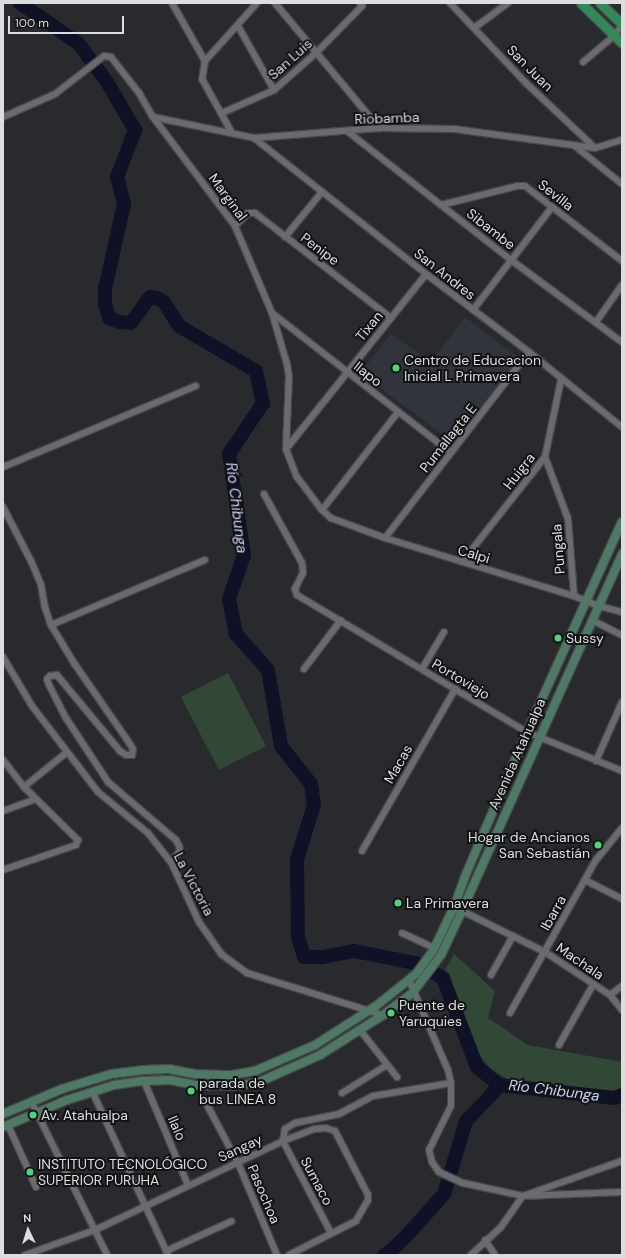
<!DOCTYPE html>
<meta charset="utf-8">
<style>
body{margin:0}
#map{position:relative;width:625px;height:1258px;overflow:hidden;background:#292a2e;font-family:"DM Sans",sans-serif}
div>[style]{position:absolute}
.built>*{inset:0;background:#32343d}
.green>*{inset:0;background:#324836}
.river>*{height:14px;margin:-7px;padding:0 7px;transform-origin:7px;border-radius:7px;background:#0f1227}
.roads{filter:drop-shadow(1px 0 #47484b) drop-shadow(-1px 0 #47484b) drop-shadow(0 1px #47484b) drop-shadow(0 -1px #47484b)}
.street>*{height:6px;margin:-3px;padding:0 3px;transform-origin:3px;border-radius:3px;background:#6a6b6f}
.secondary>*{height:8px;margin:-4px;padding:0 4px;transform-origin:4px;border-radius:4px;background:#4e7964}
.primary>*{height:9px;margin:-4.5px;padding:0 4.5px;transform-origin:4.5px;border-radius:4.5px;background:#328858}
.dots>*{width:11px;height:11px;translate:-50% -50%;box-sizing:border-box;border:2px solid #121314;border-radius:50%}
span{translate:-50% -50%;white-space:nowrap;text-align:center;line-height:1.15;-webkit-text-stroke:4px #121314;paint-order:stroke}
.street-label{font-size:14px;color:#dddde0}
.poi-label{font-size:14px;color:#dddde0}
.left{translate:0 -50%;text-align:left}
.right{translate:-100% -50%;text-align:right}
.water-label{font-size:15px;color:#c8d0f9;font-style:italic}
.frame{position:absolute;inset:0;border:4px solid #dddde0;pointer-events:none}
.north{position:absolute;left:8px;top:1210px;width:40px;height:40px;-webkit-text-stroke:3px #121314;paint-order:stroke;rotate:356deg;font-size:11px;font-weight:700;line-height:16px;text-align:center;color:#dddde0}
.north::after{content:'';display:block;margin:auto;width:14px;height:18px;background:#dddde0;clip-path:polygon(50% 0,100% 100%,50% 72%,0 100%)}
.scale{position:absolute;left:8px;top:16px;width:116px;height:18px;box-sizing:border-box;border:2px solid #dddde0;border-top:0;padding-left:5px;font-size:12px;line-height:14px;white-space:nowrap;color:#dddde0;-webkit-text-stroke:3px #121314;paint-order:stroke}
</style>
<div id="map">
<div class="built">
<i style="clip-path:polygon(465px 317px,519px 358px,453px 442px,360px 373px,391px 334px,431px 362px)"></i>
</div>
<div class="green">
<i style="clip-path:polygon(228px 673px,266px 746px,219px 770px,181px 697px)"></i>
<i style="clip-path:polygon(454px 954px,495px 991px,488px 1018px,528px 1045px,622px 1062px,622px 1088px,609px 1093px,558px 1087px,509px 1080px,491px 1069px,472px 1046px,457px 1008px,445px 970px)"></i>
</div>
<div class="river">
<i style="left:20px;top:3px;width:72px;rotate:34.8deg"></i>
<i style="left:79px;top:44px;width:47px;rotate:53.6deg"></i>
<i style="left:107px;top:82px;width:56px;rotate:59.7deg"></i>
<i style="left:135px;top:130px;width:50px;rotate:111deg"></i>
<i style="left:117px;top:177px;width:28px;rotate:75deg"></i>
<i style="left:124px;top:204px;width:87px;rotate:102.6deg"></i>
<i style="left:105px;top:289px;width:14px;rotate:90deg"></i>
<i style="left:105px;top:303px;width:16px;rotate:75deg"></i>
<i style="left:109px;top:318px;width:12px;rotate:20deg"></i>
<i style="left:120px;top:322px;width:11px;rotate:5deg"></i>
<i style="left:131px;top:323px;width:32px;rotate:-54deg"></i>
<i style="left:150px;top:297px;width:7px;rotate:8deg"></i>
<i style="left:157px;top:298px;width:8px;rotate:30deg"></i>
<i style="left:164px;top:302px;width:28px;rotate:58deg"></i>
<i style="left:179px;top:326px;width:89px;rotate:30.3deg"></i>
<i style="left:256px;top:371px;width:33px;rotate:78deg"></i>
<i style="left:263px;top:403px;width:61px;rotate:123.7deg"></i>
<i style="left:229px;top:454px;width:102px;rotate:81.6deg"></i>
<i style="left:244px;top:555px;width:46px;rotate:108.8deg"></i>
<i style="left:229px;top:599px;width:36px;rotate:79deg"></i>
<i style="left:236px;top:634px;width:48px;rotate:48.4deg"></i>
<i style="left:268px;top:670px;width:77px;rotate:80.3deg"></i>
<i style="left:281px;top:746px;width:48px;rotate:51.7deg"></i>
<i style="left:311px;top:784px;width:21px;rotate:82deg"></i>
<i style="left:314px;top:805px;width:57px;rotate:107.5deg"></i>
<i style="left:297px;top:859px;width:78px;rotate:89.3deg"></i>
<i style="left:298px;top:937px;width:21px;rotate:73deg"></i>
<i style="left:304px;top:957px;width:19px"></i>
<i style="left:323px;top:957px;width:32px;rotate:-11deg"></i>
<i style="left:354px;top:951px;width:63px;rotate:11deg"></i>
<i style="left:416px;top:963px;width:31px;rotate:29deg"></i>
<i style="left:443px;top:978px;width:95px;rotate:69.1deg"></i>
<i style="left:477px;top:1067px;width:28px;rotate:39deg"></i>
<i style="left:499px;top:1085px;width:116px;rotate:6.4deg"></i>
<i style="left:614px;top:1098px;width:9px;rotate:-21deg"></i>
<i style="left:384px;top:1255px;width:8px;rotate:-30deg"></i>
<i style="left:391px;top:1251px;width:25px;rotate:-45deg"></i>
<i style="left:409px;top:1233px;width:52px;rotate:-48.1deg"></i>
<i style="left:444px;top:1194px;width:76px;rotate:-73.2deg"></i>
<i style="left:466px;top:1121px;width:36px;rotate:-46deg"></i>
<i style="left:491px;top:1095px;width:13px;rotate:-51deg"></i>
</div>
<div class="roads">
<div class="street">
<i style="left:172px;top:3px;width:67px;rotate:60.4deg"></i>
<i style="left:205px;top:61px;width:18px;rotate:99deg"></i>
<i style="left:202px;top:79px;width:62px;rotate:60.9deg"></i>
<i style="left:275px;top:3px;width:163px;rotate:50.2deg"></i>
<i style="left:450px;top:3px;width:110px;rotate:46.5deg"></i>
<i style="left:526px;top:83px;width:95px;rotate:43.3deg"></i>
<i style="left:238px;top:26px;width:73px;rotate:60.6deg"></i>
<i style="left:474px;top:28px;width:42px;rotate:-36.3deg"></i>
<i style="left:205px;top:61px;width:78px;rotate:-48.1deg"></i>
<i style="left:583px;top:62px;width:40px;rotate:-40deg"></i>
<i style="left:614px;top:36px;width:14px;rotate:-54deg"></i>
<i style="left:222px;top:113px;width:57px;rotate:-23.9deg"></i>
<i style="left:274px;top:90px;width:56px;rotate:-41.4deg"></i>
<i style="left:316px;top:53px;width:66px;rotate:-45.6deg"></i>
<i style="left:362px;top:6px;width:4px;rotate:-124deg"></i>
<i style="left:3px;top:117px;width:57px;rotate:-23.9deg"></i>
<i style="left:55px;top:94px;width:62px;rotate:-37.8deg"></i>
<i style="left:104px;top:56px;width:7px;rotate:8deg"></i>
<i style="left:111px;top:57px;width:46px;rotate:52.1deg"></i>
<i style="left:139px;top:93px;width:28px;rotate:60deg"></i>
<i style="left:153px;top:117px;width:136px;rotate:53deg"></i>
<i style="left:235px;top:226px;width:95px;rotate:67deg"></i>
<i style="left:272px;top:313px;width:53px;rotate:73.6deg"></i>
<i style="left:287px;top:364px;width:12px;rotate:81deg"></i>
<i style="left:289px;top:376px;width:73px;rotate:92.4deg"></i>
<i style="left:286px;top:449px;width:30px;rotate:69deg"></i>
<i style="left:297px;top:477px;width:41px;rotate:52.9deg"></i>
<i style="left:322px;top:510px;width:12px;rotate:42deg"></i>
<i style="left:331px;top:518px;width:58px;rotate:20.3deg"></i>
<i style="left:385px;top:538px;width:198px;rotate:17.1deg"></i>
<i style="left:574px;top:596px;width:27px;rotate:22deg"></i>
<i style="left:599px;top:606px;width:24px;rotate:15deg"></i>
<i style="left:153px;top:117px;width:103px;rotate:11.7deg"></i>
<i style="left:254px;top:138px;width:125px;rotate:-4.6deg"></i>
<i style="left:379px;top:128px;width:75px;rotate:0.8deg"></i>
<i style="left:454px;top:129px;width:142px;rotate:7.7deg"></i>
<i style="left:595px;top:148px;width:28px;rotate:-17deg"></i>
<i style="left:347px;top:131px;width:209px;rotate:38.2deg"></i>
<i style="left:511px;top:260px;width:138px;rotate:36.5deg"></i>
<i style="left:254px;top:138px;width:219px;rotate:38.3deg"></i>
<i style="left:426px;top:274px;width:129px;rotate:37.1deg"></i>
<i style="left:529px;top:352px;width:119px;rotate:38.9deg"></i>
<i style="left:575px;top:146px;width:60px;rotate:39deg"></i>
<i style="left:441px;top:205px;width:78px;rotate:-14deg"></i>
<i style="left:517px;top:186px;width:8px"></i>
<i style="left:525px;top:186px;width:123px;rotate:37.7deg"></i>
<i style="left:235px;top:226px;width:18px;rotate:-45deg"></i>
<i style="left:248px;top:213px;width:7px"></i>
<i style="left:255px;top:213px;width:172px;rotate:37.7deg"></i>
<i style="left:285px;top:237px;width:58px;rotate:-50.6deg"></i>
<i style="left:473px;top:310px;width:130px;rotate:-52.5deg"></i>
<i style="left:272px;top:313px;width:227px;rotate:38deg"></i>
<i style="left:596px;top:322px;width:45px;rotate:-54.9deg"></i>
<i style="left:286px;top:449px;width:224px;rotate:-51.3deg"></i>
<i style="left:545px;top:457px;width:66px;rotate:69.6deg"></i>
<i style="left:568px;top:519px;width:77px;rotate:85.5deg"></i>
<i style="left:3px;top:467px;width:209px;rotate:-22.8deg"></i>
<i style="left:264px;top:494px;width:79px;rotate:61.2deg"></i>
<i style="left:302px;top:563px;width:10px;rotate:84deg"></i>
<i style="left:303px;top:573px;width:18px;rotate:117deg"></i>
<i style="left:295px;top:589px;width:6px;rotate:72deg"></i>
<i style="left:297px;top:595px;width:268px;rotate:30.8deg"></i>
<i style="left:527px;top:732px;width:103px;rotate:22.3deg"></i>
<i style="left:3px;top:507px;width:61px;rotate:62.6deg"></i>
<i style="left:31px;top:561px;width:26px;rotate:67deg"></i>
<i style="left:41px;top:585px;width:22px;rotate:80deg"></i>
<i style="left:45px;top:607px;width:19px;rotate:72deg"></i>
<i style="left:51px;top:625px;width:44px;rotate:58.8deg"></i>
<i style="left:74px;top:663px;width:95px;rotate:55.3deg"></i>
<i style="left:128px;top:741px;width:9px;rotate:58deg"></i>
<i style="left:133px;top:749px;width:6px;rotate:99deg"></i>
<i style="left:132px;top:755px;width:6px;rotate:180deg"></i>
<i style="left:126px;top:755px;width:7px;rotate:-146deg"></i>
<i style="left:120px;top:751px;width:99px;rotate:-129.7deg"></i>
<i style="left:57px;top:675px;width:7px;rotate:172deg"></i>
<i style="left:50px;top:676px;width:4px;rotate:135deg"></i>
<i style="left:47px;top:679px;width:6px;rotate:72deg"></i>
<i style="left:49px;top:685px;width:37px;rotate:63deg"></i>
<i style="left:66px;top:718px;width:77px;rotate:56.7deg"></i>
<i style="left:108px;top:782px;width:89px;rotate:40.5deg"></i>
<i style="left:176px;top:840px;width:7px;rotate:63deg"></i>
<i style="left:179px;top:846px;width:5px;rotate:79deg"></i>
<i style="left:180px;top:851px;width:14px;rotate:129deg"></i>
<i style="left:322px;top:510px;width:124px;rotate:-52.2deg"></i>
<i style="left:385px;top:538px;width:235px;rotate:-52.3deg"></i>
<i style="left:462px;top:562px;width:134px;rotate:-51.7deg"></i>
<i style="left:545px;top:457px;width:79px;rotate:-78.3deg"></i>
<i style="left:592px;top:620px;width:34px;rotate:27deg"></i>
<i style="left:51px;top:625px;width:167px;rotate:-22.9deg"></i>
<i style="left:3px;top:657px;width:57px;rotate:59.4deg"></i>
<i style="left:32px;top:706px;width:108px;rotate:52.5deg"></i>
<i style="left:98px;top:792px;width:65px;rotate:39.4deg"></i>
<i style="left:148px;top:833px;width:37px;rotate:52deg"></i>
<i style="left:171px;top:862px;width:66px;rotate:65deg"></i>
<i style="left:199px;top:922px;width:39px;rotate:55deg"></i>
<i style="left:221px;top:954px;width:32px;rotate:36deg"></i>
<i style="left:247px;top:973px;width:142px;rotate:17.2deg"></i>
<i style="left:304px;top:669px;width:61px;rotate:-52.9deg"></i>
<i style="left:422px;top:669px;width:43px;rotate:-59.3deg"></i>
<i style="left:3px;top:760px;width:34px;rotate:52deg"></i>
<i style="left:24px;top:787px;width:76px;rotate:44.5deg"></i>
<i style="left:78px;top:840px;width:5px;rotate:112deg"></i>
<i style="left:76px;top:845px;width:77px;rotate:161.1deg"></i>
<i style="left:596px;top:761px;width:64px;rotate:-66.2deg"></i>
<i style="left:24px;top:787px;width:55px;rotate:-39.1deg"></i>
<i style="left:3px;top:811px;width:35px;rotate:-20deg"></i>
<i style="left:362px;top:851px;width:187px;rotate:-60.1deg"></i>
<i style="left:585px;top:880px;width:42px;rotate:27.2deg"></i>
<i style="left:454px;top:907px;width:102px;rotate:26.3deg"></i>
<i style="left:545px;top:952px;width:78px;rotate:33.5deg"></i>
<i style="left:610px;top:995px;width:19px;rotate:51deg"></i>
<i style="left:402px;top:933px;width:35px;rotate:25deg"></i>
<i style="left:491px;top:975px;width:45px;rotate:-60.6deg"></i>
<i style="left:409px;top:980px;width:98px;rotate:66.6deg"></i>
<i style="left:448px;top:1070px;width:13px;rotate:77deg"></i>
<i style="left:451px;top:1083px;width:23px;rotate:90deg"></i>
<i style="left:451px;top:1106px;width:49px;rotate:116.6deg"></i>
<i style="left:429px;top:1150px;width:12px;rotate:76deg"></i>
<i style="left:432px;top:1162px;width:12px;rotate:55deg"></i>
<i style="left:439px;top:1172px;width:26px;rotate:25deg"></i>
<i style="left:463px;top:1183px;width:61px;rotate:12.2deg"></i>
<i style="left:523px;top:1196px;width:99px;rotate:-2.3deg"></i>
<i style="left:610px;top:995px;width:15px;rotate:-37deg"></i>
<i style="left:510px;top:1013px;width:176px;rotate:-60.7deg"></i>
<i style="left:596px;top:860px;width:41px;rotate:-50.9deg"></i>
<i style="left:360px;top:1030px;width:60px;rotate:51.8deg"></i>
<i style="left:559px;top:1045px;width:69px;rotate:-60.5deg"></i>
<i style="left:144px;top:1081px;width:113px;rotate:67.1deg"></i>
<i style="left:92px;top:1091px;width:181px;rotate:65.1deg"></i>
<i style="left:342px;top:1093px;width:53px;rotate:-31.9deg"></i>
<i style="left:205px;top:1101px;width:70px;rotate:62deg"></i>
<i style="left:238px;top:1163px;width:100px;rotate:67deg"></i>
<i style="left:32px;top:1103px;width:169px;rotate:63.7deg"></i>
<i style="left:8px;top:1125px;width:68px;rotate:65.7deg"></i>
<i style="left:331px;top:1233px;width:104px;rotate:-117.6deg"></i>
<i style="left:283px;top:1141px;width:12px;rotate:-81deg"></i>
<i style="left:285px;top:1129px;width:12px;rotate:-31deg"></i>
<i style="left:295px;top:1123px;width:45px;rotate:-11.6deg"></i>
<i style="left:339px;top:1114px;width:38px;rotate:-28deg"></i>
<i style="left:373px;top:1096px;width:79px;rotate:-9.5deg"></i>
<i style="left:485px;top:1240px;width:18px;rotate:56deg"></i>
<i style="left:166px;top:1251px;width:72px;rotate:-24.4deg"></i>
<i style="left:25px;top:1255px;width:74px;rotate:-19.7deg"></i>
<i style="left:95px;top:1230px;width:208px;rotate:-25.3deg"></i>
<i style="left:283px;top:1141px;width:34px;rotate:-21deg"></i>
<i style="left:315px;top:1129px;width:11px;rotate:-5deg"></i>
<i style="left:326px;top:1128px;width:9px;rotate:18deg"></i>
<i style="left:335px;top:1131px;width:72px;rotate:62.7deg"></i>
<i style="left:368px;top:1195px;width:5px;rotate:90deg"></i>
<i style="left:368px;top:1200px;width:24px;rotate:120deg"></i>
<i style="left:356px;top:1221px;width:75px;rotate:153.1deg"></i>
<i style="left:471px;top:1255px;width:41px;rotate:-43deg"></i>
<i style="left:501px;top:1227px;width:38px;rotate:-55deg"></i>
<i style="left:523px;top:1196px;width:105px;rotate:-19.5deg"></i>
</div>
<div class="secondary">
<i style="left:3px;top:1114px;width:64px;rotate:-23deg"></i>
<i style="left:62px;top:1089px;width:51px;rotate:-17deg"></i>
<i style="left:111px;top:1074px;width:31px;rotate:-7deg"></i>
<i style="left:142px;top:1070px;width:27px;rotate:-2deg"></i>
<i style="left:169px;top:1069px;width:25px;rotate:11deg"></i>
<i style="left:194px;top:1074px;width:38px;rotate:2deg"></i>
<i style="left:232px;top:1075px;width:23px;rotate:-10deg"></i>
<i style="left:255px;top:1071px;width:65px;rotate:-23.4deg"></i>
<i style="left:315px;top:1045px;width:72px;rotate:-32.6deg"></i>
<i style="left:376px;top:1006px;width:51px;rotate:-38.7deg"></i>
<i style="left:416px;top:974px;width:29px;rotate:-54deg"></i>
<i style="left:433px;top:951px;width:49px;rotate:-64.5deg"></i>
<i style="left:454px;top:907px;width:35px;rotate:-70deg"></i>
<i style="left:466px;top:874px;width:155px;rotate:-66.8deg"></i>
<i style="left:527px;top:732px;width:230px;rotate:-65.7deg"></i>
<i style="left:3px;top:1127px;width:69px;rotate:-22.9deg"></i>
<i style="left:67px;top:1100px;width:49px;rotate:-17.7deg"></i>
<i style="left:114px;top:1085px;width:30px;rotate:-8deg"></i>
<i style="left:144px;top:1081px;width:26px;rotate:-2deg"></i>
<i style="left:170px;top:1080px;width:26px;rotate:11deg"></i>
<i style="left:196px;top:1085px;width:39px;rotate:1deg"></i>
<i style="left:235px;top:1086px;width:24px;rotate:-9deg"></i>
<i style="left:259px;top:1082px;width:67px;rotate:-23.9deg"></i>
<i style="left:320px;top:1055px;width:75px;rotate:-32.4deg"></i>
<i style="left:383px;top:1015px;width:38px;rotate:-37deg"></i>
<i style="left:413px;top:992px;width:46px;rotate:-52.9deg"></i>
<i style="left:441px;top:955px;width:44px;rotate:-64.6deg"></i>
<i style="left:460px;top:915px;width:396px;rotate:-65.8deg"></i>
</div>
<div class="primary">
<i style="left:581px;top:3px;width:57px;rotate:44.3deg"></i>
<i style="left:600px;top:3px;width:30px;rotate:44deg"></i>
</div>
</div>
<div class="dots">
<i style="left:396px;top:368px;background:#4bd677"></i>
<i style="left:558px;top:638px;background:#4bd677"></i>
<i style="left:598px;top:845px;background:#4bd677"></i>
<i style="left:398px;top:903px;background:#4bd677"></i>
<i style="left:391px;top:1013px;background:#4bd677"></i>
<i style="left:191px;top:1091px;background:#4bd677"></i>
<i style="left:33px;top:1115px;background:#4bd677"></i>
<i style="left:30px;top:1172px;background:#4bd677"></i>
</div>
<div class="street-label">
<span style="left:290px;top:59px;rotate:-42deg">San Luis</span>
<span style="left:530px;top:68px;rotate:45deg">San Juan</span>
<span style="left:387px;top:118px;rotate:-2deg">Riobamba</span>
<span style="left:556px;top:195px;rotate:38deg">Sevilla</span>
<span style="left:228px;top:197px;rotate:54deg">Marginal</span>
<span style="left:491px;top:229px;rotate:38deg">Sibambe</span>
<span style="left:320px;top:249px;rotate:37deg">Penipe</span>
<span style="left:445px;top:274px;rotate:38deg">San Andres</span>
<span style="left:369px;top:326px;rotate:-51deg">Tixan</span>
<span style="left:368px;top:374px;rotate:38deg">Ilapo</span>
<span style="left:448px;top:438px;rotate:-52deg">Pumallagta E</span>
<span style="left:519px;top:471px;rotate:-52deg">Huigra</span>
<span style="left:558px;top:549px;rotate:-94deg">Pungala</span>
<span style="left:474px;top:554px;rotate:17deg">Calpi</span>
<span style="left:461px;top:679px;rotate:31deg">Portoviejo</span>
<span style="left:517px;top:754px;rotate:-66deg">Avenida Atahualpa</span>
<span style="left:398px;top:764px;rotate:-60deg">Macas</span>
<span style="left:194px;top:884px;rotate:62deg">La Victoria</span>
<span style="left:553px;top:913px;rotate:-61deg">Ibarra</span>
<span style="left:580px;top:961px;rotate:34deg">Machala</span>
<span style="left:177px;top:1128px;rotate:67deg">Ilalo</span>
<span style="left:240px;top:1148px;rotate:-25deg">Sangay</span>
<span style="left:317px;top:1181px;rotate:62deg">Sumaco</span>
<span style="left:264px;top:1194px;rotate:67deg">Pasochoa</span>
</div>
<div class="poi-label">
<span class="left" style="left:404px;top:368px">Centro de Educacion<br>Inicial L Primavera</span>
<span class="left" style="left:566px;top:638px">Sussy</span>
<span class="right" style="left:590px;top:845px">Hogar de Ancianos<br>San Sebastián</span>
<span class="left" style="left:406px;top:903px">La Primavera</span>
<span class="left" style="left:399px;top:1013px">Puente de<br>Yaruquies</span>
<span class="left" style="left:199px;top:1091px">parada de<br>bus LINEA 8</span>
<span class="left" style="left:41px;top:1115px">Av. Atahualpa</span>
<span class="left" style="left:38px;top:1172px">INSTITUTO TECNOLÓGICO<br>SUPERIOR PURUHA</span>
</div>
<div class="water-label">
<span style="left:236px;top:508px;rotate:83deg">Río Chibunga</span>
<span style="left:554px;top:1091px;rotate:7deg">Río Chibunga</span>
</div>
<div class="frame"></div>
<div class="north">N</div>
<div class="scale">100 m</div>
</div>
